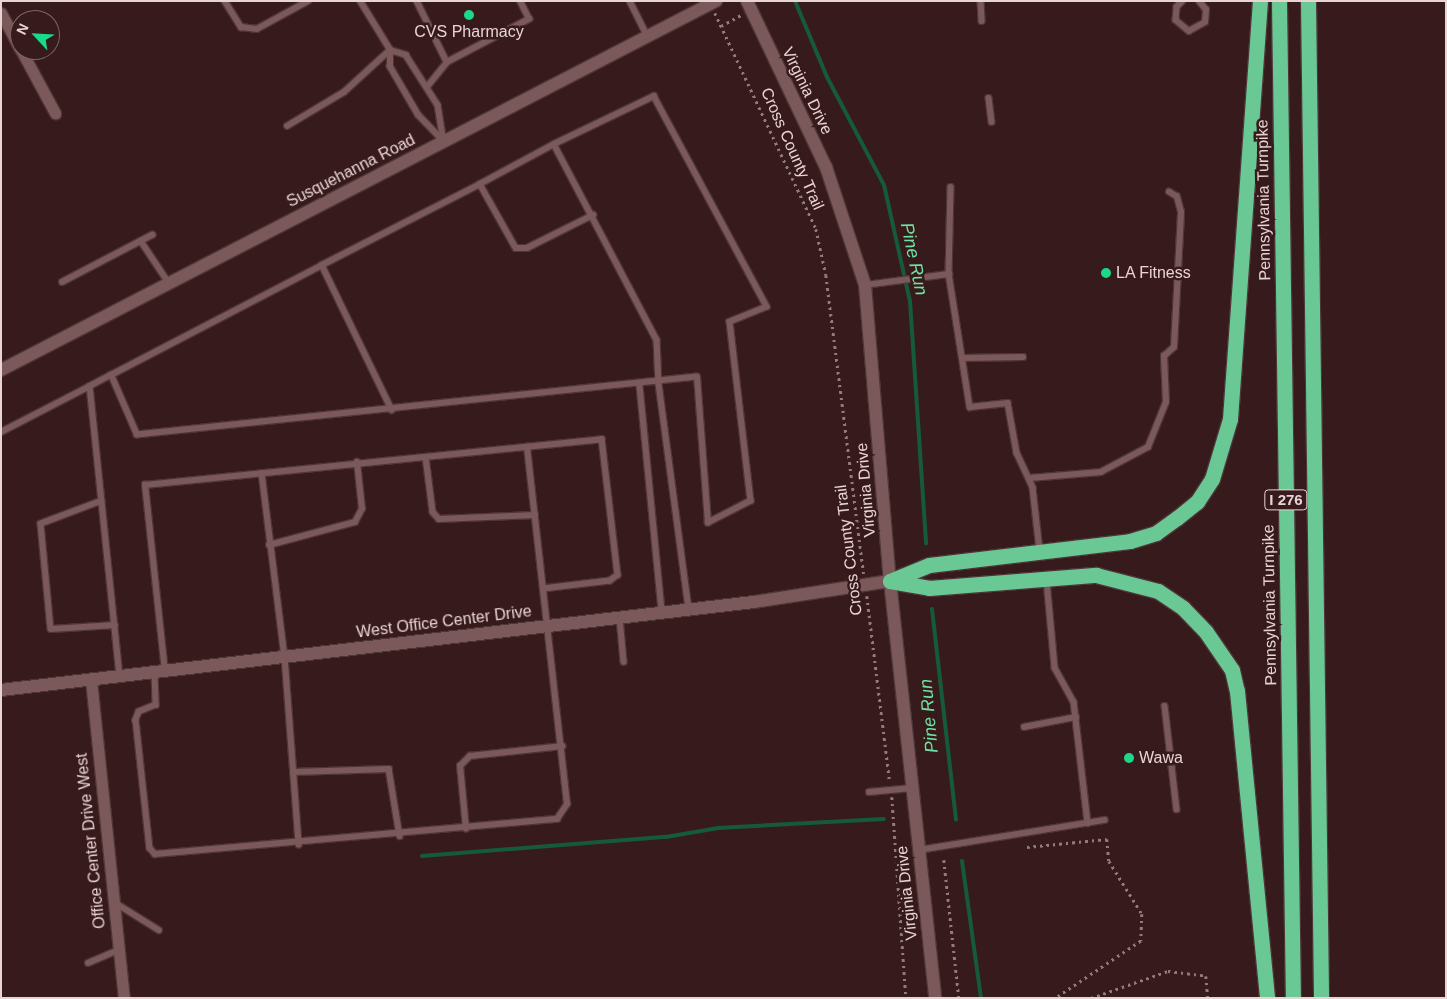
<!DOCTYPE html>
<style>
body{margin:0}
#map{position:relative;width:1447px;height:999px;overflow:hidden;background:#371a1c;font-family:Helvetica,sans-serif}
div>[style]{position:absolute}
.stream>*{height:4px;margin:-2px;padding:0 2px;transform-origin:2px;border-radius:2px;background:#165b39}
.path>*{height:2.5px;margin-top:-1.25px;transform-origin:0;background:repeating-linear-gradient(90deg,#937a7b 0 2.5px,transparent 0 6.5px)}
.roads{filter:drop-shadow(1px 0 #4e3638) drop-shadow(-1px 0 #4e3638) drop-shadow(0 1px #4e3638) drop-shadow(0 -1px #4e3638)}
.service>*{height:5.5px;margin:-2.75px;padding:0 2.75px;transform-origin:2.75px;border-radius:2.75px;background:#7b5859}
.minor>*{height:11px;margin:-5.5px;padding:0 5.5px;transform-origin:5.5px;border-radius:5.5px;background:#7b5859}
.tertiary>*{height:12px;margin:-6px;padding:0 6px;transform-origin:6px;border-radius:6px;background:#7b5859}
.secondary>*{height:12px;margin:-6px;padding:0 6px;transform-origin:6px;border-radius:6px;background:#7b5859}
.motorway>*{height:15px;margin:-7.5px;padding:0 7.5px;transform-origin:7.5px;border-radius:7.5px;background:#6ac894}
.dots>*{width:14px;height:14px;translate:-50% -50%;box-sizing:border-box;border:2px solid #371a1c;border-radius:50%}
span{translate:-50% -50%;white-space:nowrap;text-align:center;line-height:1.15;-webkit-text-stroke:5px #371a1c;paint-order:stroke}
.shield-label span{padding:1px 4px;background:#371a1c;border:1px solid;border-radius:4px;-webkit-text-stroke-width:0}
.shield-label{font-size:15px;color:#e9d4d4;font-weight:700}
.poi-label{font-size:16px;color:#e9d4d4}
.left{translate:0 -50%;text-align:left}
.street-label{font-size:16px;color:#e9d4d4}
.water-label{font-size:18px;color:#6ee2a2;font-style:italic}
.frame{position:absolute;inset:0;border:2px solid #e9d4d4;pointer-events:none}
.north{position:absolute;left:10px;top:10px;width:50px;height:50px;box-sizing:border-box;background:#371a1c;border:1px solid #7e6466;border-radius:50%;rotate:295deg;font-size:14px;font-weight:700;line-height:20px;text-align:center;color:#e9d4d4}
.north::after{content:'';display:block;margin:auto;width:18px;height:22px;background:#1bd988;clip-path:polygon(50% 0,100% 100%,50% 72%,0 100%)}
</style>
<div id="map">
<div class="stream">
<i style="left:795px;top:1px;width:82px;rotate:67.2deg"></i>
<i style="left:827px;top:77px;width:122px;rotate:62.2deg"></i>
<i style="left:884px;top:185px;width:119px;rotate:77.4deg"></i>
<i style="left:910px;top:301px;width:243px;rotate:86.2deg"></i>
<i style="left:932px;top:609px;width:212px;rotate:83.5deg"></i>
<i style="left:422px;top:856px;width:245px;rotate:-4.5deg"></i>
<i style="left:666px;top:837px;width:53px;rotate:-9.8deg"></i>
<i style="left:718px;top:828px;width:166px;rotate:-3.1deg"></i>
<i style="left:962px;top:861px;width:138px;rotate:82.1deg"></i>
</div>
<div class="path">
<i style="left:715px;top:13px;width:238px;rotate:64.9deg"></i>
<i style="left:816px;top:229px;width:47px;rotate:77.7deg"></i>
<i style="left:826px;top:275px;width:301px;rotate:82.8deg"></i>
<i style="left:721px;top:26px;width:23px;rotate:-29deg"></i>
<i style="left:867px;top:596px;width:187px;rotate:83deg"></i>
<i style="left:892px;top:797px;width:201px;rotate:86deg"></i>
<i style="left:1027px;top:847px;width:80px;rotate:-5.7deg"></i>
<i style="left:1107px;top:839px;width:22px;rotate:85deg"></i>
<i style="left:1109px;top:861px;width:62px;rotate:58.1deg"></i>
<i style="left:1142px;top:914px;width:27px;rotate:92deg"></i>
<i style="left:1141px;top:941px;width:102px;rotate:146.2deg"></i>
<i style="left:944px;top:860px;width:139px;rotate:83.8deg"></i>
<i style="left:1091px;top:998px;width:82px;rotate:-19.3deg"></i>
<i style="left:1168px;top:971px;width:38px;rotate:7deg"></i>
<i style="left:1206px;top:976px;width:22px;rotate:85deg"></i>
</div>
<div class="roads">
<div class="service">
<i style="left:225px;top:1px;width:31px;rotate:58deg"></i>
<i style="left:241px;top:27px;width:16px;rotate:7deg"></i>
<i style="left:257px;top:29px;width:58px;rotate:-28.8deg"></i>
<i style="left:417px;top:1px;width:68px;rotate:63.8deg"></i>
<i style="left:630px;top:1px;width:40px;rotate:63.4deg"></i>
<i style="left:981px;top:1px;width:20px;rotate:87deg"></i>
<i style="left:1183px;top:1px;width:8px;rotate:135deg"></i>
<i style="left:1177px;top:7px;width:13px;rotate:94deg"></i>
<i style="left:1176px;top:20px;width:17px;rotate:40deg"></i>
<i style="left:1189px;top:31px;width:18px;rotate:-29deg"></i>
<i style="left:1205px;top:22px;width:12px;rotate:-85deg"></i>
<i style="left:1206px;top:10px;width:11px;rotate:-128deg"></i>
<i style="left:390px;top:50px;width:17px;rotate:17deg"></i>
<i style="left:406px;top:55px;width:59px;rotate:57.4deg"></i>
<i style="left:438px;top:105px;width:37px;rotate:81deg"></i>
<i style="left:444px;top:142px;width:37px;rotate:-134deg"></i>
<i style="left:418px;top:115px;width:56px;rotate:-120.3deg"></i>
<i style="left:390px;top:67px;width:17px;rotate:-90deg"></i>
<i style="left:427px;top:87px;width:32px;rotate:-51deg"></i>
<i style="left:447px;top:62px;width:93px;rotate:-27.7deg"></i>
<i style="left:529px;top:19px;width:20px;rotate:-117deg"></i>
<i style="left:989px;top:98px;width:24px;rotate:83deg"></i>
<i style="left:287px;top:126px;width:66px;rotate:-30.8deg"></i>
<i style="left:344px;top:92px;width:62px;rotate:-42.4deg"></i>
<i style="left:390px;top:50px;width:57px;rotate:-121.5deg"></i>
<i style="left:554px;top:144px;width:221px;rotate:62.3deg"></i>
<i style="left:657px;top:340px;width:44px;rotate:87.4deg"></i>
<i style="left:659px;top:384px;width:227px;rotate:82.4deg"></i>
<i style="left:480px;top:184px;width:73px;rotate:60.6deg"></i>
<i style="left:516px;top:248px;width:11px"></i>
<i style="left:527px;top:248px;width:74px;rotate:-26.6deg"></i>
<i style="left:951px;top:187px;width:87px;rotate:91.3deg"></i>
<i style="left:949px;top:274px;width:135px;rotate:81deg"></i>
<i style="left:970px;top:407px;width:38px;rotate:-6deg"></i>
<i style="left:1008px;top:403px;width:51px;rotate:79.8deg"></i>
<i style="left:1017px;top:453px;width:38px;rotate:65deg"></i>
<i style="left:1033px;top:488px;width:62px;rotate:83.6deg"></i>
<i style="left:141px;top:241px;width:50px;rotate:56.3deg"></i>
<i style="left:322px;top:265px;width:161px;rotate:64.2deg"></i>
<i style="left:62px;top:282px;width:102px;rotate:-27.6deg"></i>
<i style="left:865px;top:285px;width:85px;rotate:-7.5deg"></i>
<i style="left:962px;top:358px;width:61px;rotate:-0.9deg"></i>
<i style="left:90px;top:386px;width:293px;rotate:84.1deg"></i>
<i style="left:640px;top:386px;width:227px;rotate:84.4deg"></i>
<i style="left:1px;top:432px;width:100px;rotate:-27.3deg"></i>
<i style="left:90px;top:386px;width:24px;rotate:-28deg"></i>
<i style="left:111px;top:375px;width:238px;rotate:-27.5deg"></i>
<i style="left:322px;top:265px;width:178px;rotate:-27.1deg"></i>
<i style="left:480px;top:184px;width:84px;rotate:-28.4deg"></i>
<i style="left:554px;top:144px;width:111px;rotate:-25.6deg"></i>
<i style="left:654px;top:96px;width:239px;rotate:61.8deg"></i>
<i style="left:767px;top:307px;width:40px;rotate:158deg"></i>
<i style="left:730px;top:322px;width:180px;rotate:83.3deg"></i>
<i style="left:751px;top:501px;width:48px;rotate:152.9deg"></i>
<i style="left:708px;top:523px;width:146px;rotate:-94.3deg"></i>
<i style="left:697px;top:377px;width:563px;rotate:174.09deg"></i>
<i style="left:137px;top:435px;width:65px;rotate:-113.4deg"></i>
<i style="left:426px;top:457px;width:55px;rotate:82.7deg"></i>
<i style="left:433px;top:512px;width:9px;rotate:49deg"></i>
<i style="left:439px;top:519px;width:96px;rotate:-2.4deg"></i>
<i style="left:262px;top:473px;width:185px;rotate:82.9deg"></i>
<i style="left:285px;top:657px;width:188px;rotate:85.7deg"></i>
<i style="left:1030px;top:478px;width:71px;rotate:-4.8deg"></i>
<i style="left:1101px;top:472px;width:53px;rotate:-28deg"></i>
<i style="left:1148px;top:447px;width:48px;rotate:-68.2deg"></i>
<i style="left:1166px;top:402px;width:46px;rotate:-92.5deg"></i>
<i style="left:1164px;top:356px;width:13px;rotate:-42deg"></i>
<i style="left:1174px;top:347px;width:135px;rotate:-87deg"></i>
<i style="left:1181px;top:212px;width:16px;rotate:-105deg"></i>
<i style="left:1177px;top:197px;width:9px;rotate:-148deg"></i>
<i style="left:102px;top:501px;width:65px;rotate:159.3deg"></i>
<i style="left:41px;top:524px;width:105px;rotate:84.6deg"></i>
<i style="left:51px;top:629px;width:64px;rotate:-3.6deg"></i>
<i style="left:269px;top:545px;width:89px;rotate:-15deg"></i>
<i style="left:355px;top:522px;width:15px;rotate:-62deg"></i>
<i style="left:362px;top:509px;width:47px;rotate:-96.1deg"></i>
<i style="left:1047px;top:581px;width:87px;rotate:84.7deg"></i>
<i style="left:1055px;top:668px;width:39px;rotate:61deg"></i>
<i style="left:1074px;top:702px;width:122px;rotate:83.4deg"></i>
<i style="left:620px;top:618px;width:44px;rotate:84.8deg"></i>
<i style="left:165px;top:672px;width:188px;rotate:-96.1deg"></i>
<i style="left:145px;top:485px;width:459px;rotate:-5.7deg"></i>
<i style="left:602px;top:439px;width:137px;rotate:83.3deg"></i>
<i style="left:618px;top:575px;width:10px;rotate:143deg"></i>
<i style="left:610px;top:581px;width:67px;rotate:173.2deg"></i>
<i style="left:155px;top:673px;width:32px;rotate:88deg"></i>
<i style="left:156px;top:705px;width:18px;rotate:158deg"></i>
<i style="left:139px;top:712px;width:9px;rotate:111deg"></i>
<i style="left:136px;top:720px;width:129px;rotate:83.8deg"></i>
<i style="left:150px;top:848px;width:8px;rotate:50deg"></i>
<i style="left:155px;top:854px;width:404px;rotate:-5deg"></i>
<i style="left:557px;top:819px;width:18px;rotate:-56deg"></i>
<i style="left:567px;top:804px;width:359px;rotate:-96.4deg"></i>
<i style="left:1165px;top:706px;width:104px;rotate:83.4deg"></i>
<i style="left:1024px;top:727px;width:53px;rotate:-10.9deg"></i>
<i style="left:293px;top:772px;width:96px;rotate:-1.8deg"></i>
<i style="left:389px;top:769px;width:68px;rotate:80.7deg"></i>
<i style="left:869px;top:792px;width:43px;rotate:-5.3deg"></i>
<i style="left:466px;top:829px;width:63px;rotate:-95.4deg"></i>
<i style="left:460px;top:766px;width:14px;rotate:-45deg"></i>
<i style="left:470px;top:756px;width:93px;rotate:-6.2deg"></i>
<i style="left:919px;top:850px;width:188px;rotate:-9.2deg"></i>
<i style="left:114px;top:902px;width:53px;rotate:31.9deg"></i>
<i style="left:88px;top:963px;width:34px;rotate:-23deg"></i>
</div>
<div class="minor">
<i style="left:1px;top:13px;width:40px;rotate:62deg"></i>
<i style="left:21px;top:50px;width:72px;rotate:61.6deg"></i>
<i style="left:91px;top:680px;width:320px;rotate:84.1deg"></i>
</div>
<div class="tertiary">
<i style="left:1px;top:690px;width:758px;rotate:-6.67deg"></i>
<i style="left:754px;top:602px;width:138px;rotate:-8.8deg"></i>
<i style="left:890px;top:581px;width:419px;rotate:83.8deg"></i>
</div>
<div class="secondary">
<i style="left:747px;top:1px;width:184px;rotate:64.6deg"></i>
<i style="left:826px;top:167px;width:124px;rotate:71.7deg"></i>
<i style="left:865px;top:285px;width:297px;rotate:85.2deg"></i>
<i style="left:1px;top:370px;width:805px;rotate:-27.3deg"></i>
</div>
<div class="motorway">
<i style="left:1279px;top:1px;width:997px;rotate:89.2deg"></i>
<i style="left:1308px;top:1px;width:997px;rotate:89.25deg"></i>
<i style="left:890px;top:581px;width:42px;rotate:-22.3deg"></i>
<i style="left:929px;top:565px;width:202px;rotate:-6.8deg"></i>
<i style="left:1130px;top:541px;width:27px;rotate:-17deg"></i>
<i style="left:1156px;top:533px;width:26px;rotate:-36deg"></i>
<i style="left:1177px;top:518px;width:26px;rotate:-39deg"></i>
<i style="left:1197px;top:502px;width:27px;rotate:-57deg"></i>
<i style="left:1212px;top:479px;width:63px;rotate:-73.3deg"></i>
<i style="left:1230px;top:419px;width:419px;rotate:-85.9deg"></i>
<i style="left:890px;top:581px;width:40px;rotate:10deg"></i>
<i style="left:929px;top:588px;width:168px;rotate:-4.5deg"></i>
<i style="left:1096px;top:575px;width:64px;rotate:14.5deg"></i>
<i style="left:1158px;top:591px;width:30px;rotate:34deg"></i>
<i style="left:1183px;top:608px;width:33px;rotate:46deg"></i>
<i style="left:1206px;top:632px;width:46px;rotate:55.6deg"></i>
<i style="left:1232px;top:670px;width:22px;rotate:77deg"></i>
<i style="left:1237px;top:691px;width:308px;rotate:84.4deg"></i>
</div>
</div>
<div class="dots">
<i style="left:469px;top:15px;background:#1bd988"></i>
<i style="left:1106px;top:273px;background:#1bd988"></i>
<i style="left:1129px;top:758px;background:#1bd988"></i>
</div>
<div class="shield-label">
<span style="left:1286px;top:500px">I 276</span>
</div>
<div class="poi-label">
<span style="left:469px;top:32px">CVS Pharmacy</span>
<span class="left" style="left:1116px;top:273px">LA Fitness</span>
<span class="left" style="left:1139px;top:758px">Wawa</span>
</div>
<div class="street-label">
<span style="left:807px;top:91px;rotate:64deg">Virginia Drive</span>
<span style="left:792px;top:149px;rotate:66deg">Cross County Trail</span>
<span style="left:351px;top:171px;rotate:-27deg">Susquehanna Road</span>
<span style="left:1264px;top:200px;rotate:-91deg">Pennsylvania Turnpike</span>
<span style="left:866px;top:490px;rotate:-95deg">Virginia Drive</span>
<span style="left:849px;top:550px;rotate:-97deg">Cross County Trail</span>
<span style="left:1270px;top:605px;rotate:-91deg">Pennsylvania Turnpike</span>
<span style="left:444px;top:622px;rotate:-7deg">West Office Center Drive</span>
<span style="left:91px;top:841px;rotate:-96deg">Office Center Drive West</span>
<span style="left:907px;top:893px;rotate:-96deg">Virginia Drive</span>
</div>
<div class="water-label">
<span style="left:914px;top:259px;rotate:78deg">Pine Run</span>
<span style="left:929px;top:716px;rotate:-95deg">Pine Run</span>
</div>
<div class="frame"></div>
<div class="north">N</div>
</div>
